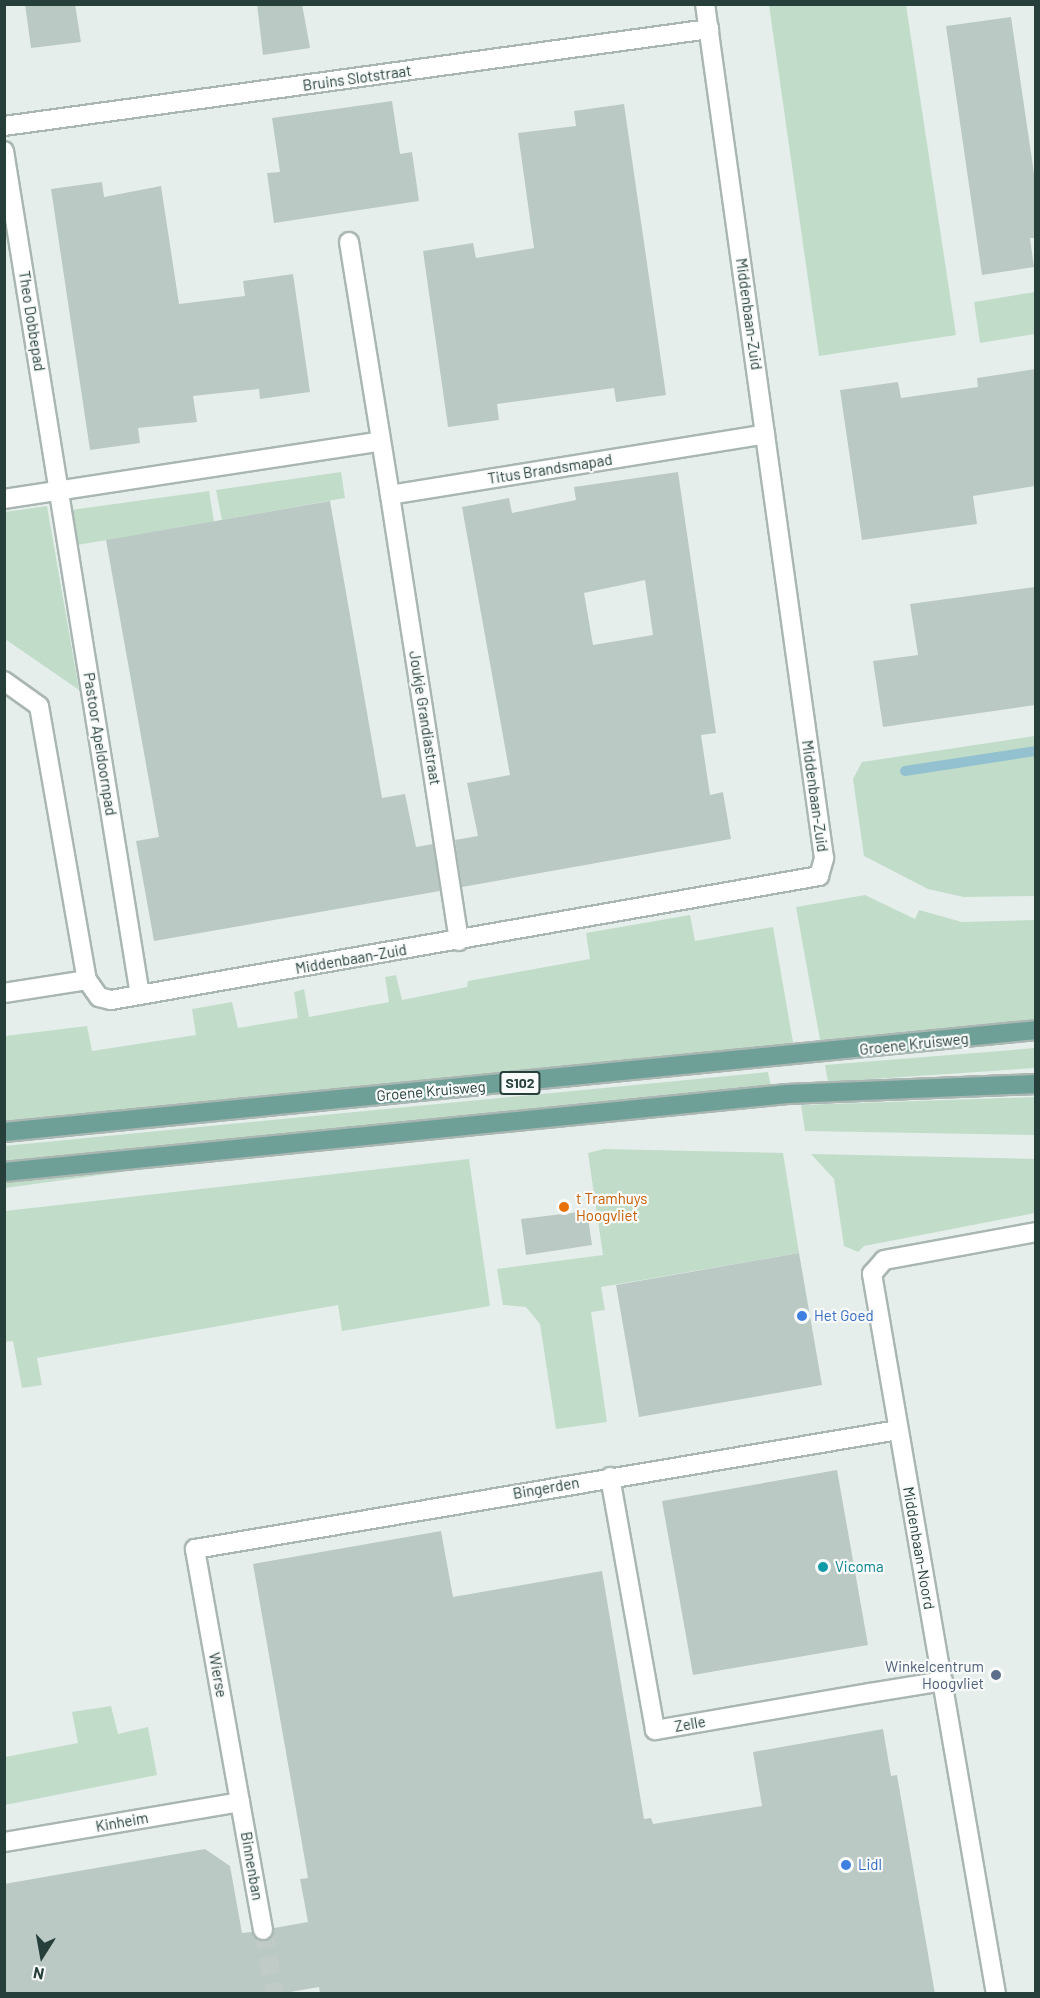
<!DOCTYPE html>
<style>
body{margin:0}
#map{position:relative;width:1040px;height:1998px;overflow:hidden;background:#e6eeeb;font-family:Barlow,sans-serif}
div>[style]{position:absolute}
.green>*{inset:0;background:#c1ddca}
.stream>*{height:10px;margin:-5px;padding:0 5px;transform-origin:5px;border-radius:5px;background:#93c1cf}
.building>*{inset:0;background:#bbc9c4}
.pedestrian-tunnel>*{height:18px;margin-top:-9px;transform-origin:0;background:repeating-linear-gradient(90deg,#c0cbc8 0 18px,transparent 0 27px)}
.roads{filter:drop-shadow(2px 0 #a9b6b2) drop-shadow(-2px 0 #a9b6b2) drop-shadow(0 2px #a9b6b2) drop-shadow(0 -2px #a9b6b2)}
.pedestrian>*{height:18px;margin:-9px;padding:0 9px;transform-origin:9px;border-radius:9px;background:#fff}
.minor>*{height:18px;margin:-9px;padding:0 9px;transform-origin:9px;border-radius:9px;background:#fff}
.primary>*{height:18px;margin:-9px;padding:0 9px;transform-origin:9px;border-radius:9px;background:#6ea097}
.dots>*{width:16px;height:16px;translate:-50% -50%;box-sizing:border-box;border:3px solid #f7faf9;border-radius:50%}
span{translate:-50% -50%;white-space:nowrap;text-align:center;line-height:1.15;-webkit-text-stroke:4.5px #f7faf9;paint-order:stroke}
.shield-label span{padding:2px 4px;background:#f7faf9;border:2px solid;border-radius:4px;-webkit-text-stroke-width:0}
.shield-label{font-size:14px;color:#263f3a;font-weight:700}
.street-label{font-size:15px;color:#263f3a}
.food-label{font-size:15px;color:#c56008}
.left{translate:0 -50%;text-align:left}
.shop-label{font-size:15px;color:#366cbe}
.culture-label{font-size:15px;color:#0d838f}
.service-label{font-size:15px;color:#4e5e75}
.right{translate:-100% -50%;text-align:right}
.frame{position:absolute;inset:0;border:6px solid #263f3a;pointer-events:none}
.north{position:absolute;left:12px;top:1926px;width:60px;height:60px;-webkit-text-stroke:4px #f7faf9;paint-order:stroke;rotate:191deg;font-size:16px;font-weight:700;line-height:24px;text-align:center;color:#263f3a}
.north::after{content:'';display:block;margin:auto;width:21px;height:27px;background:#263f3a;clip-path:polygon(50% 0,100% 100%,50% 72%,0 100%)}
</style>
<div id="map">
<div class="green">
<i style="clip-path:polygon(769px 5px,906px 5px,956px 335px,819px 356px)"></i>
<i style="clip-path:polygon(1035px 292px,1035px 334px,980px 343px,974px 302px)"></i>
<i style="clip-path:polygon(341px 472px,345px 498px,222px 520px,216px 490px)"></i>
<i style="clip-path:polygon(209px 491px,214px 522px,77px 545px,71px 510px)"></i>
<i style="clip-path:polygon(47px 506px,79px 690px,5px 639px,5px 512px)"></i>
<i style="clip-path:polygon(1035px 736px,1035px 896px,964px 897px,928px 889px,864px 856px,853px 779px,862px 762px)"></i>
<i style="clip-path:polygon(865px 895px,915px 919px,919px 910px,962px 922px,1035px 920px,1035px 1019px,821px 1045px,796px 907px)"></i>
<i style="clip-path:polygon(690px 915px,695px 941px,773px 927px,794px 1048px,5px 1122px,5px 1036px,87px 1026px,92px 1051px,196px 1035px,192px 1009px,232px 1002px,238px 1028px,298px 1018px,294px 992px,304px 989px,309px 1017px,389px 1002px,385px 977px,396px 975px,402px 1000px,467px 987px,468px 981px,590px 959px,586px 933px)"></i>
<i style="clip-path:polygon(1035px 1048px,1035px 1068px,828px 1082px,825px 1065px)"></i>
<i style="clip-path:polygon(768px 1072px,772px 1092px,5px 1163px,4px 1146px)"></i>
<i style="clip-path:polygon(1035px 1097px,1035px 1135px,805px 1131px,801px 1105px)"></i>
<i style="clip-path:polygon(604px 1149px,783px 1153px,799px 1253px,601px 1287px,605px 1310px,591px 1312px,607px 1422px,556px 1429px,540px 1324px,526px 1307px,503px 1305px,497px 1269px,603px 1255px,588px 1153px)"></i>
<i style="clip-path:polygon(811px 1154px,1035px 1159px,1035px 1213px,864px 1246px,858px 1252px,844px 1246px,834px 1179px)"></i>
<i style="clip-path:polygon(469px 1159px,490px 1306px,342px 1331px,338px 1305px,37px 1358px,42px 1385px,22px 1388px,13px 1341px,5px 1342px,5px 1211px)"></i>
<i style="clip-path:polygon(173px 1165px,5px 1188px,5px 1182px)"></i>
<i style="clip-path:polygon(111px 1706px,118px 1734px,148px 1727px,157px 1775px,5px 1805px,5px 1757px,78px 1743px,72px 1712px)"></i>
</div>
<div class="stream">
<i style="left:905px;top:771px;width:133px;rotate:-8.7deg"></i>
</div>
<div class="building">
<i style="clip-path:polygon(25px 4px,75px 4px,81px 42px,31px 48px)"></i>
<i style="clip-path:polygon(257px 4px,302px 4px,310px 48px,263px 55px)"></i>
<i style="clip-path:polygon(1011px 17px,1035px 180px,1035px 238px,1030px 238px,1034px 267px,982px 275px,946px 26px)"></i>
<i style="clip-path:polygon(392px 101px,400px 154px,412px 152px,419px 201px,274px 223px,267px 173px,280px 172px,272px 118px)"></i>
<i style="clip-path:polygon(624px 104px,666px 395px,616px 402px,614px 388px,497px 404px,499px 420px,448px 427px,423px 251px,473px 243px,476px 258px,534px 248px,518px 133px,576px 126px,574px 111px)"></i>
<i style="clip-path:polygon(102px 182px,104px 197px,161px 186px,179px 304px,245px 296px,243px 281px,293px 274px,310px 392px,260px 399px,259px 389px,193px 396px,197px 422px,138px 428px,140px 443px,90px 450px,51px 189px)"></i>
<i style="clip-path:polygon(1035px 369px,1035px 486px,973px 496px,977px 524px,862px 540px,840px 390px,898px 382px,901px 398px,978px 387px,977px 378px)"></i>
<i style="clip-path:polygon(evenodd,678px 472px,716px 733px,701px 735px,710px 795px,723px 792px,731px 839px,462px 887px,455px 840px,478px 836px,467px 783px,510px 775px,462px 507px,509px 498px,512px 513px,576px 500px,574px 487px,678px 472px,645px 580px,653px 635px,593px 645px,584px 593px,645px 580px)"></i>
<i style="clip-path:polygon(330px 501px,382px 798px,405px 794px,416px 847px,433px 844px,440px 891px,154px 941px,136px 841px,159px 837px,106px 540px)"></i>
<i style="clip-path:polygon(1035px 587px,1035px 705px,883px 727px,873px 661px,918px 655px,910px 604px)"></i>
<i style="clip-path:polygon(587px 1211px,592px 1245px,526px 1255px,521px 1219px)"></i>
<i style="clip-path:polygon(799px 1253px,822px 1385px,639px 1417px,616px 1285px)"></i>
<i style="clip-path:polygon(837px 1470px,868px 1645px,693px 1675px,662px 1501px)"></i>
<i style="clip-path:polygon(441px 1531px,453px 1597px,602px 1571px,644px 1819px,651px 1818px,653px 1824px,762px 1806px,753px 1752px,883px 1729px,891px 1776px,897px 1775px,935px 1994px,320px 1994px,319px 1987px,279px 1994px,4px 1994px,4px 1884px,205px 1849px,230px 1866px,242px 1933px,252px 1932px,264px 1941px,274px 1928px,308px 1922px,300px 1879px,308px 1878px,253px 1564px)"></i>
</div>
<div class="pedestrian-tunnel">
<i style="left:263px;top:1930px;width:65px;rotate:79.4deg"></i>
</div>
<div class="roads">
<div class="pedestrian">
<i style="left:4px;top:151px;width:855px;rotate:80.85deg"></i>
<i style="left:349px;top:242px;width:256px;rotate:80.8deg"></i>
<i style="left:4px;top:499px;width:381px;rotate:-8.7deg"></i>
<i style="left:870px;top:1693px;width:74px;rotate:-9.3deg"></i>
<i style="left:240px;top:1802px;width:130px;rotate:79.8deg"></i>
</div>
<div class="minor">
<i style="left:4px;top:126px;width:712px;rotate:-7.83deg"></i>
<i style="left:4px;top:681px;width:43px;rotate:35.5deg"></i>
<i style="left:39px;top:706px;width:278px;rotate:80.1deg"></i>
<i style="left:87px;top:980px;width:21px;rotate:55deg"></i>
<i style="left:99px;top:997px;width:12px;rotate:14deg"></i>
<i style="left:111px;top:1000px;width:719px;rotate:-9.93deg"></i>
<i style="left:819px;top:876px;width:19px;rotate:-74deg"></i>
<i style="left:824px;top:858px;width:862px;rotate:-97.93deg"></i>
<i style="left:459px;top:941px;width:451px;rotate:-98.8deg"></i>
<i style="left:390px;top:495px;width:380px;rotate:-9.2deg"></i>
<i style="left:4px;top:993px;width:84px;rotate:-8.9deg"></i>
<i style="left:610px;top:1477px;width:257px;rotate:79.9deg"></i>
<i style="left:655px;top:1730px;width:218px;rotate:-9.8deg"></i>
<i style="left:4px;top:1842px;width:239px;rotate:-9.6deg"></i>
<i style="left:240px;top:1802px;width:257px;rotate:-100.1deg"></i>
<i style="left:195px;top:1549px;width:713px;rotate:-9.61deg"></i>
<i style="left:996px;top:1994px;width:731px;rotate:-99.77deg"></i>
<i style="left:872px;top:1274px;width:18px;rotate:-49deg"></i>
<i style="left:884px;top:1260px;width:155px;rotate:-10.4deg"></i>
</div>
<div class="primary">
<i style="left:4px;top:1132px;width:1037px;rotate:-5.64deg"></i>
<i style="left:4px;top:1172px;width:787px;rotate:-5.69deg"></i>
<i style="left:787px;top:1094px;width:249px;rotate:-2.3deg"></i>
</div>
</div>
<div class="dots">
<i style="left:564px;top:1207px;background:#e8710a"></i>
<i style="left:802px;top:1316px;background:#3f7fe0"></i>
<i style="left:823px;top:1567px;background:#0f9aa8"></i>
<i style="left:996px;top:1675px;background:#5c6f8a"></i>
<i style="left:846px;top:1865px;background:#3f7fe0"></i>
</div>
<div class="shield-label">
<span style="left:520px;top:1083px">S102</span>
</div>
<div class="street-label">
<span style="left:357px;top:78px;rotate:-8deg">Bruins Slotstraat</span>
<span style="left:749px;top:314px;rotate:82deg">Middenbaan-Zuid</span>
<span style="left:32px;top:321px;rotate:81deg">Theo Dobbepad</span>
<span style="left:550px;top:469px;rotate:-9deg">Titus Brandsmapad</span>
<span style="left:425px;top:718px;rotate:81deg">Joukje Grandiastraat</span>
<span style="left:100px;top:744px;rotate:81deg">Pastoor Apeldoornpad</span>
<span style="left:815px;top:796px;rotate:82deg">Middenbaan-Zuid</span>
<span style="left:351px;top:959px;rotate:-10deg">Middenbaan-Zuid</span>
<span style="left:914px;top:1044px;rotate:-6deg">Groene Kruisweg</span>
<span style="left:431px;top:1091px;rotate:-5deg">Groene Kruisweg</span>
<span style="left:546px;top:1488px;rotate:-10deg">Bingerden</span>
<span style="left:919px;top:1548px;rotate:80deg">Middenbaan-Noord</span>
<span style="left:218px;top:1675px;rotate:80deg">Wierse</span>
<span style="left:690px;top:1724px;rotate:-10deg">Zelle</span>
<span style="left:122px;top:1822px;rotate:-10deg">Kinheim</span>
<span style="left:252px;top:1866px;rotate:80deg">Binnenban</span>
</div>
<div class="food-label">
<span class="left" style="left:576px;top:1207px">t Tramhuys<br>Hoogvliet</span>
</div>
<div class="shop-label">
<span class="left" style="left:814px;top:1316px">Het Goed</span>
<span class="left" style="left:858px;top:1865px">Lidl</span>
</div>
<div class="culture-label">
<span class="left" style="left:835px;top:1567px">Vicoma</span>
</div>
<div class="service-label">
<span class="right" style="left:984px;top:1675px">Winkelcentrum<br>Hoogvliet</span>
</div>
<div class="frame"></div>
<div class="north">N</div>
</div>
